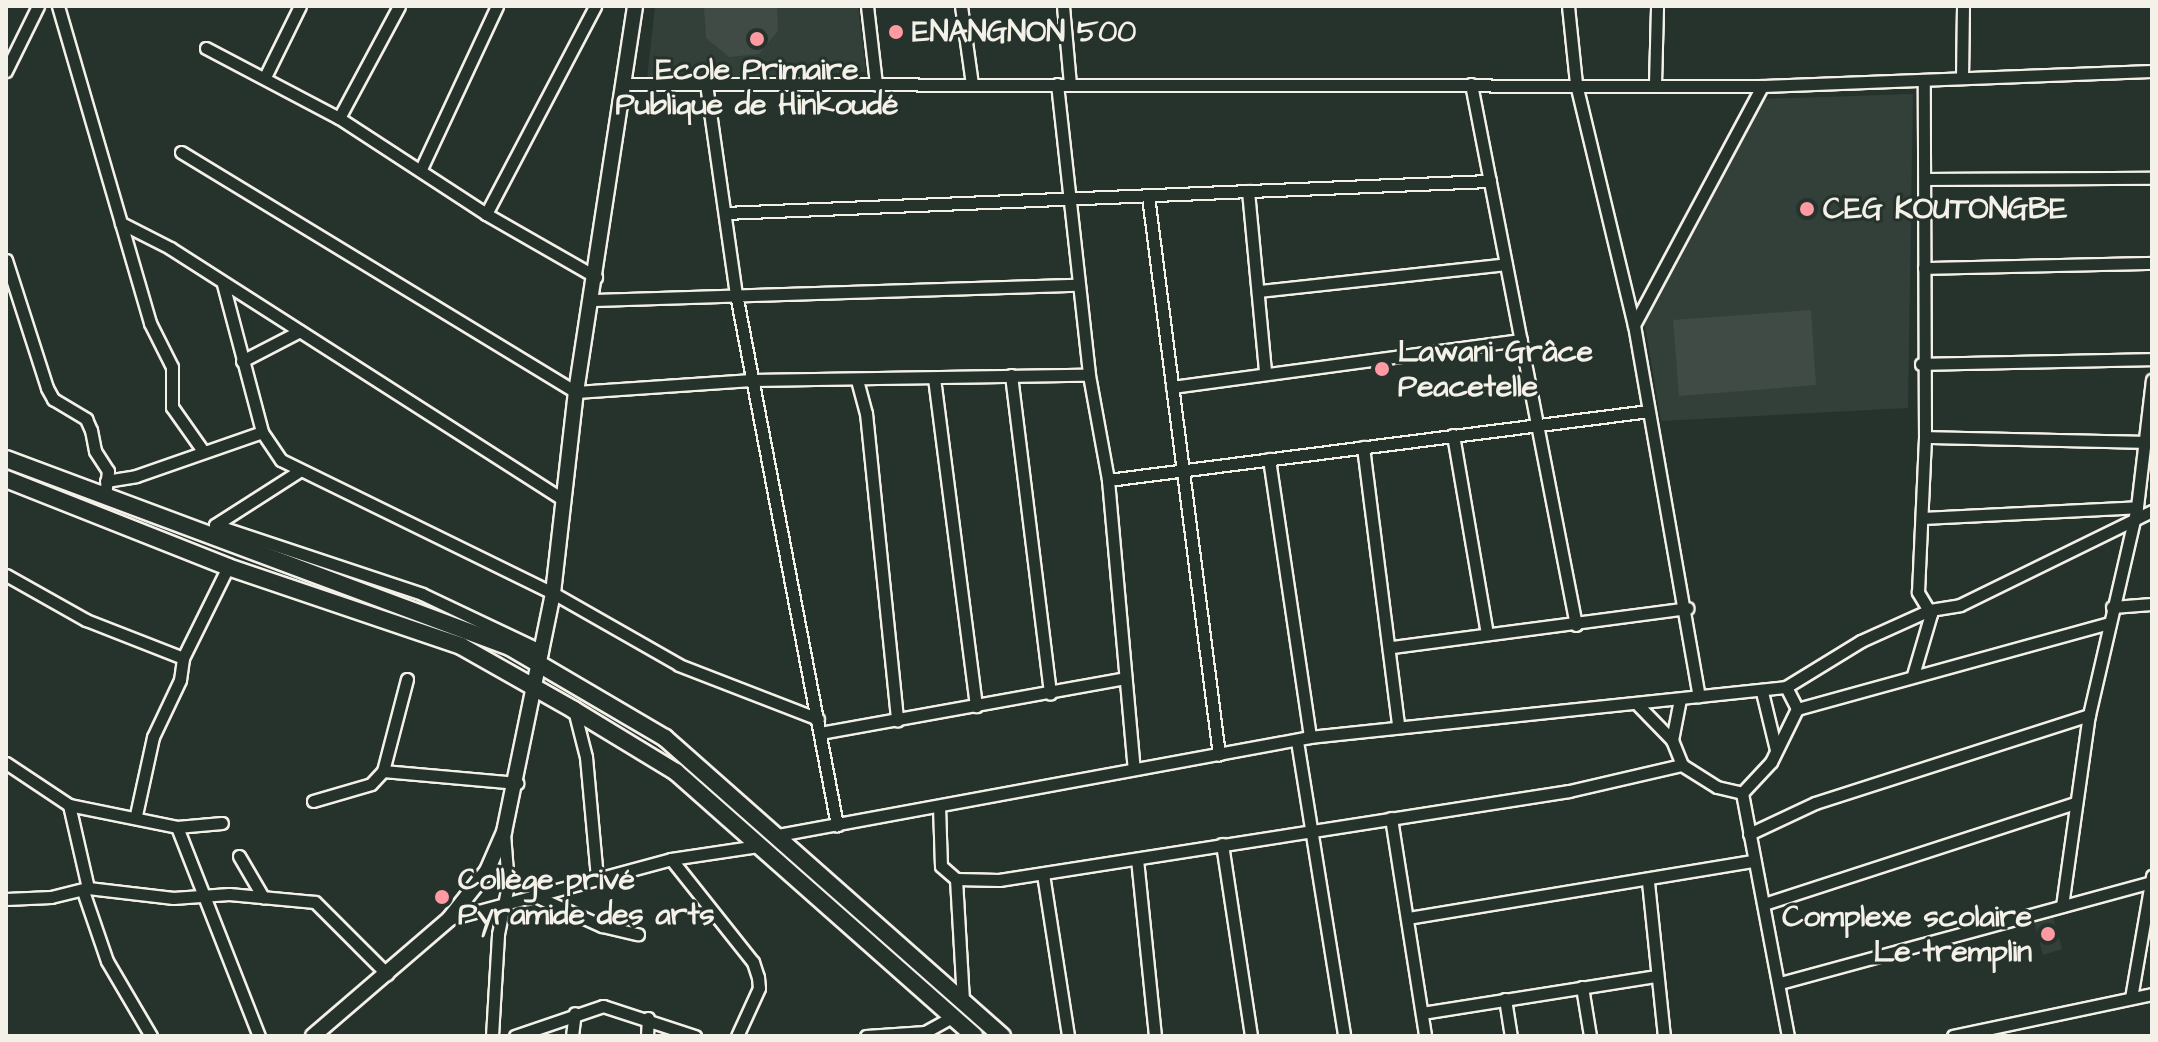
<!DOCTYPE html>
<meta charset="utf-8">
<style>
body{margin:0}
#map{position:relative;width:2158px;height:1042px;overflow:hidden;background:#26332d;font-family:"Architects Daughter",sans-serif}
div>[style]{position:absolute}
.built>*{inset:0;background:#333f39}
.green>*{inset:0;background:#414b45}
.roads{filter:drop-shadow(2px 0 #f4f1e8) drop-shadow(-2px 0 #f4f1e8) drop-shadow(0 2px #f4f1e8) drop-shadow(0 -2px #f4f1e8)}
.minor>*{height:11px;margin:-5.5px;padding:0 5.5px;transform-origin:5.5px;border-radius:5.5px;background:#26332d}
.tertiary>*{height:14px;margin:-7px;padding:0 7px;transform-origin:7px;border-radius:7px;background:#26332d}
.secondary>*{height:16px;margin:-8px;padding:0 8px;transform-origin:8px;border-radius:8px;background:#26332d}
.dots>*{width:22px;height:22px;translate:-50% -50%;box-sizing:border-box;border:4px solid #26332d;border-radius:50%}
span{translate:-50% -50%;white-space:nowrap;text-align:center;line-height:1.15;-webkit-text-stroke:6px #26332d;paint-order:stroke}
.poi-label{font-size:30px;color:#f4f1e8;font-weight:700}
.left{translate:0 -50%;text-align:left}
.right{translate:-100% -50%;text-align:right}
.frame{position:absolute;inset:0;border:8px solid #f4f1e8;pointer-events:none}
</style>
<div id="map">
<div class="built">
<i style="clip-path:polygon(655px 6px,858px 6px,866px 72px,647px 80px)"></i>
<i style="clip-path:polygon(1913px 94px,1908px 408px,1661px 421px,1644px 320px,1760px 99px)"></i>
<i style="clip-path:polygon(2052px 913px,2062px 949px,2043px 955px,2033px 918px)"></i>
</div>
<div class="green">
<i style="clip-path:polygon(704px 6px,777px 6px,778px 31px,759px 54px,729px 57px,706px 38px)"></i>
<i style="clip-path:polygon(1811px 310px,1816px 385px,1679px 396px,1673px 320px)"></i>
</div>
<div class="roads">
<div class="minor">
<i style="left:58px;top:6px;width:330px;rotate:73.8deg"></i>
<i style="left:150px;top:323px;width:49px;rotate:63.4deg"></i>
<i style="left:172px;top:367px;width:40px;rotate:90deg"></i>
<i style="left:172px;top:407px;width:54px;rotate:54.8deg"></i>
<i style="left:867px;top:6px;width:79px;rotate:83.4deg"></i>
<i style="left:961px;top:6px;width:79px;rotate:82deg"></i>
<i style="left:1063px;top:6px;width:78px;rotate:84.9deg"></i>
<i style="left:1568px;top:6px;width:78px;rotate:84.1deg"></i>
<i style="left:1576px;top:84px;width:248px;rotate:76.5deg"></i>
<i style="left:1634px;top:325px;width:377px;rotate:80.1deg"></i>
<i style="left:206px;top:48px;width:150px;rotate:27.8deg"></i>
<i style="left:339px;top:118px;width:176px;rotate:33.1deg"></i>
<i style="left:486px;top:214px;width:127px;rotate:29.8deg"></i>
<i style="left:6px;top:71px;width:72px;rotate:-63.8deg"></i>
<i style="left:265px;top:77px;width:79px;rotate:-63.8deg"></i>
<i style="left:1962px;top:78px;width:72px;rotate:-89.2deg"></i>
<i style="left:627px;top:84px;width:1135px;rotate:0.1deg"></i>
<i style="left:1762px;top:86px;width:390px;rotate:-2.2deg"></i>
<i style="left:706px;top:84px;width:212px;rotate:81.9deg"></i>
<i style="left:736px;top:294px;width:541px;rotate:79.23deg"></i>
<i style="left:1057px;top:84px;width:293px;rotate:83.7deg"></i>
<i style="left:1089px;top:375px;width:107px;rotate:79.7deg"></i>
<i style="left:1108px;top:480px;width:290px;rotate:84.9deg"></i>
<i style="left:1471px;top:84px;width:551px;rotate:79.02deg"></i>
<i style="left:1655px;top:84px;width:78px;rotate:-88.5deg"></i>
<i style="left:339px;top:118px;width:127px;rotate:-61.8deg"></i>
<i style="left:181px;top:152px;width:462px;rotate:31.3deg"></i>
<i style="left:576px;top:392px;width:176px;rotate:-3.9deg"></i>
<i style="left:752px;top:380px;width:337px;rotate:-0.9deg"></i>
<i style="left:421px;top:169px;width:180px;rotate:-65deg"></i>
<i style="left:1928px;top:179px;width:224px;rotate:-0.3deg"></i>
<i style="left:1248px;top:191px;width:181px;rotate:84.6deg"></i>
<i style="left:1148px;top:196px;width:563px;rotate:82.76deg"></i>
<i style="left:725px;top:213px;width:766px;rotate:-2.4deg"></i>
<i style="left:486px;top:214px;width:235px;rotate:-62.3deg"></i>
<i style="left:121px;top:223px;width:55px;rotate:27deg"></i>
<i style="left:170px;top:248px;width:465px;rotate:32.6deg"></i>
<i style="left:6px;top:260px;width:134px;rotate:72.2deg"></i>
<i style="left:47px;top:388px;width:13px;rotate:61deg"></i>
<i style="left:53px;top:399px;width:39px;rotate:31deg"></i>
<i style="left:86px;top:419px;width:12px;rotate:66deg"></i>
<i style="left:91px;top:430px;width:21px;rotate:79deg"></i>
<i style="left:95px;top:451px;width:24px;rotate:57deg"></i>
<i style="left:108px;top:471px;width:26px;rotate:97deg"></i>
<i style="left:1924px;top:268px;width:228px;rotate:-1.3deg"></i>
<i style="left:223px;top:284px;width:153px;rotate:75.2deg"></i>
<i style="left:262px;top:432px;width:34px;rotate:56deg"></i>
<i style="left:281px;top:460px;width:303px;rotate:26.1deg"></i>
<i style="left:553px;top:593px;width:145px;rotate:29.7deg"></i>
<i style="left:679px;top:665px;width:149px;rotate:21.2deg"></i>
<i style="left:1259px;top:291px;width:248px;rotate:-6.2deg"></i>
<i style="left:592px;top:300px;width:487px;rotate:-1.8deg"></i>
<i style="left:1634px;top:325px;width:271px;rotate:-61.8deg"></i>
<i style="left:242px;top:361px;width:65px;rotate:-27.3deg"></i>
<i style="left:1921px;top:364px;width:231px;rotate:-1.2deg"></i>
<i style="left:1011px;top:375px;width:321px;rotate:83deg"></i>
<i style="left:934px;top:378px;width:331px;rotate:82.7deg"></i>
<i style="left:857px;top:380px;width:34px;rotate:75deg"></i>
<i style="left:866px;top:413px;width:309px;rotate:84.2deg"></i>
<i style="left:1172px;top:387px;width:352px;rotate:-7.7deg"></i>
<i style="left:1453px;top:435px;width:202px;rotate:80.3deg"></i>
<i style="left:1925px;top:437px;width:219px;rotate:1.3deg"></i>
<i style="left:1363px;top:447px;width:280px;rotate:82.8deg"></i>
<i style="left:1269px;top:459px;width:281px;rotate:81.6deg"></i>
<i style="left:1108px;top:480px;width:545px;rotate:-7.27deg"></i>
<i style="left:106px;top:481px;width:30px;rotate:-9deg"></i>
<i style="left:136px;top:476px;width:133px;rotate:-19.2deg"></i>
<i style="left:1923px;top:518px;width:214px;rotate:-2.9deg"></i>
<i style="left:215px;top:525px;width:218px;rotate:18.4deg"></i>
<i style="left:422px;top:594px;width:133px;rotate:25.4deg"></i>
<i style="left:215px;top:525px;width:98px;rotate:-32.6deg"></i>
<i style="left:6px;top:575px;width:92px;rotate:29.4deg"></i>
<i style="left:86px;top:620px;width:104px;rotate:21.4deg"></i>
<i style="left:2112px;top:607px;width:40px;rotate:-4.3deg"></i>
<i style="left:1392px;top:647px;width:298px;rotate:-7.5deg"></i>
<i style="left:1913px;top:675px;width:64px;rotate:-73.6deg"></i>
<i style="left:1931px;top:614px;width:26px;rotate:-121deg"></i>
<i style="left:1918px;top:592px;width:155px;rotate:-87.4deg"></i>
<i style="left:1925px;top:437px;width:357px;rotate:-90.2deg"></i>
<i style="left:407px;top:679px;width:95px;rotate:104.6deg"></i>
<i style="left:383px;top:771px;width:135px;rotate:5.1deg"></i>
<i style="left:1786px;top:687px;width:25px;rotate:63deg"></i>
<i style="left:1762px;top:692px;width:60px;rotate:76.4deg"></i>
<i style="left:1680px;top:699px;width:42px;rotate:101deg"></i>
<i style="left:1672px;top:740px;width:27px;rotate:68deg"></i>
<i style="left:1682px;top:765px;width:41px;rotate:32.2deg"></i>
<i style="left:1717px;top:787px;width:26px;rotate:13deg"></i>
<i style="left:1742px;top:793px;width:42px;rotate:-46.9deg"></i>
<i style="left:1771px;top:762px;width:59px;rotate:-63.9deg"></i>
<i style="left:1797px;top:709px;width:324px;rotate:-15.4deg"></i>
<i style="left:1636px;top:703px;width:52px;rotate:45.8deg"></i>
<i style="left:574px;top:710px;width:49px;rotate:75.7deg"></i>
<i style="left:586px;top:757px;width:121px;rotate:84.8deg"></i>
<i style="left:820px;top:733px;width:310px;rotate:-10.2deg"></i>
<i style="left:1297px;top:741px;width:299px;rotate:80.9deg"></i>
<i style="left:6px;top:763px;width:76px;rotate:33.7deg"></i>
<i style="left:69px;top:805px;width:110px;rotate:11.5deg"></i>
<i style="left:177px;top:827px;width:45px;rotate:-5.1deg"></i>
<i style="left:1742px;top:793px;width:247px;rotate:79.3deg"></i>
<i style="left:313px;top:801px;width:60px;rotate:-16.3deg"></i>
<i style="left:371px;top:784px;width:18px;rotate:-47deg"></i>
<i style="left:69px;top:805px;width:85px;rotate:77.1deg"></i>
<i style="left:939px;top:806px;width:60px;rotate:88.1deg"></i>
<i style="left:941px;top:866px;width:20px;rotate:41deg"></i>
<i style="left:956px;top:879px;width:43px;rotate:1.3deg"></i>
<i style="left:999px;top:880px;width:577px;rotate:-8.87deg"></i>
<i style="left:1569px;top:791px;width:116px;rotate:-13deg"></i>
<i style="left:136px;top:815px;width:80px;rotate:-77.7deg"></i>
<i style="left:153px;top:737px;width:63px;rotate:-64.7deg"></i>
<i style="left:180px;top:680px;width:22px;rotate:-82deg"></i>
<i style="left:183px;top:658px;width:102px;rotate:-63.7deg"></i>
<i style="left:1391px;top:818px;width:221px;rotate:81.1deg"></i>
<i style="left:177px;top:827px;width:225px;rotate:68.6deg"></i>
<i style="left:1749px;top:834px;width:73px;rotate:-25.2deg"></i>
<i style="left:1815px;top:803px;width:288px;rotate:-17.8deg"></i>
<i style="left:778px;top:835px;width:541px;rotate:-10.44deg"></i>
<i style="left:1310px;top:737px;width:479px;rotate:-6deg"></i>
<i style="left:1786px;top:687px;width:88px;rotate:-31.5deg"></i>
<i style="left:1861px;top:641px;width:76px;rotate:-24.2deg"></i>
<i style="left:1930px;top:610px;width:30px;rotate:-9deg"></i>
<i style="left:1960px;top:605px;width:214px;rotate:-26.1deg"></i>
<i style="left:1222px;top:844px;width:194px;rotate:81.4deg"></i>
<i style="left:239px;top:856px;width:48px;rotate:59.7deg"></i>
<i style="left:671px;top:859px;width:132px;rotate:51.5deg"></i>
<i style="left:753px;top:962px;width:16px;rotate:72deg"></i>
<i style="left:758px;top:977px;width:11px;rotate:85deg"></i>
<i style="left:759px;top:988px;width:53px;rotate:114.6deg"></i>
<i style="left:1137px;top:859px;width:178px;rotate:84.2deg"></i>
<i style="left:1043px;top:874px;width:164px;rotate:81.2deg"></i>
<i style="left:956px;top:879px;width:123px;rotate:86.7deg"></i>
<i style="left:1648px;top:882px;width:155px;rotate:84.1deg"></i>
<i style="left:83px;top:891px;width:74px;rotate:71.1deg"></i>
<i style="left:107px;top:961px;width:87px;rotate:59.6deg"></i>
<i style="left:533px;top:895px;width:76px;rotate:24.2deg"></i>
<i style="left:602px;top:926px;width:37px;rotate:13deg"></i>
<i style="left:6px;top:899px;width:45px;rotate:-2.5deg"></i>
<i style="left:51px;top:897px;width:38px;rotate:-14deg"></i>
<i style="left:88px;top:888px;width:86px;rotate:6.7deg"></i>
<i style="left:173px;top:898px;width:56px;rotate:-4.1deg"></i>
<i style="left:229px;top:894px;width:86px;rotate:5.3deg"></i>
<i style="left:315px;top:902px;width:102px;rotate:45deg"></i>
<i style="left:1764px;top:904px;width:327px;rotate:-18deg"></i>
<i style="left:2062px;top:906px;width:193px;rotate:-82deg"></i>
<i style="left:2089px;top:715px;width:213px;rotate:-77deg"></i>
<i style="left:2137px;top:507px;width:128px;rotate:-83.3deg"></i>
<i style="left:1408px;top:918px;width:351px;rotate:-9.4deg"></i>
<i style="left:449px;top:919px;width:230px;rotate:-15.1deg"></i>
<i style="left:671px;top:859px;width:88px;rotate:-8.5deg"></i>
<i style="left:1780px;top:983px;width:385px;rotate:-15.2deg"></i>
<i style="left:1582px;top:987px;width:50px;rotate:80.7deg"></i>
<i style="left:2131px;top:998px;width:124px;rotate:-80.2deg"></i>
<i style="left:1505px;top:999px;width:37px;rotate:81deg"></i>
<i style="left:1422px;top:1013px;width:236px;rotate:-9deg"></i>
<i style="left:492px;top:1036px;width:102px;rotate:-86.6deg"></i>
<i style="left:498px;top:934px;width:50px;rotate:-78.5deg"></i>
<i style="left:508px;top:885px;width:52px;rotate:-94.4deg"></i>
<i style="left:515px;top:1036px;width:93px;rotate:-18.8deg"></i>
<i style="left:603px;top:1006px;width:97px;rotate:18.1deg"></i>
<i style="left:572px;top:1036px;width:23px;rotate:-83deg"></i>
<i style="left:647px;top:1036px;width:18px;rotate:-87deg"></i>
<i style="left:866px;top:1036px;width:59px;rotate:-3.9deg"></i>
<i style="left:925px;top:1032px;width:31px;rotate:-29deg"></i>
<i style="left:1953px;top:1036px;width:203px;rotate:-11.9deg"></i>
</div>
<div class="tertiary">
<i style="left:313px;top:1036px;width:179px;rotate:-40.7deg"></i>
<i style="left:449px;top:919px;width:61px;rotate:-51.6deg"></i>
<i style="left:487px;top:871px;width:43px;rotate:-66.4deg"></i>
<i style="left:504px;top:832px;width:244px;rotate:-78.4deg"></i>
<i style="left:553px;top:593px;width:202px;rotate:-83.5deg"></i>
<i style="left:576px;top:392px;width:390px;rotate:-81.3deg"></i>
</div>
<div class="secondary">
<i style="left:6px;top:459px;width:538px;rotate:20.46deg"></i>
<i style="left:510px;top:647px;width:180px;rotate:30.4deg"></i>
<i style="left:665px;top:738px;width:450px;rotate:41.5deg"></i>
<i style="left:6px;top:479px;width:239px;rotate:21.6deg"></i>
<i style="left:228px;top:567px;width:246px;rotate:18.7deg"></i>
<i style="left:461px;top:646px;width:130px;rotate:29.5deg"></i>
<i style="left:574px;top:710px;width:119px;rotate:31.3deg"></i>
<i style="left:676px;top:772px;width:398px;rotate:41.5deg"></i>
</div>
</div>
<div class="dots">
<i style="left:896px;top:32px;background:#ff9aa2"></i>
<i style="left:757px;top:39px;background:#ff9aa2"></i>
<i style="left:1807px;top:209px;background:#ff9aa2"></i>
<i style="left:1382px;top:369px;background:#ff9aa2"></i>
<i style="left:442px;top:897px;background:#ff9aa2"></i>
<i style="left:2048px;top:934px;background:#ff9aa2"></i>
</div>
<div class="poi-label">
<span class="left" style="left:912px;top:32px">ENANGNON 500</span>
<span style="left:757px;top:87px">Ecole Primaire<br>Publique de Hinkoudé</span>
<span class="left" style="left:1823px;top:209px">CEG KOUTONGBE</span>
<span class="left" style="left:1398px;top:369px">Lawani Grâce<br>Peacetelle</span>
<span class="left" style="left:458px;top:897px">Collège privé<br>Pyramide des arts</span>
<span class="right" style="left:2032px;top:934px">Complexe scolaire<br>Le tremplin</span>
</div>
<div class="frame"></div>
</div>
